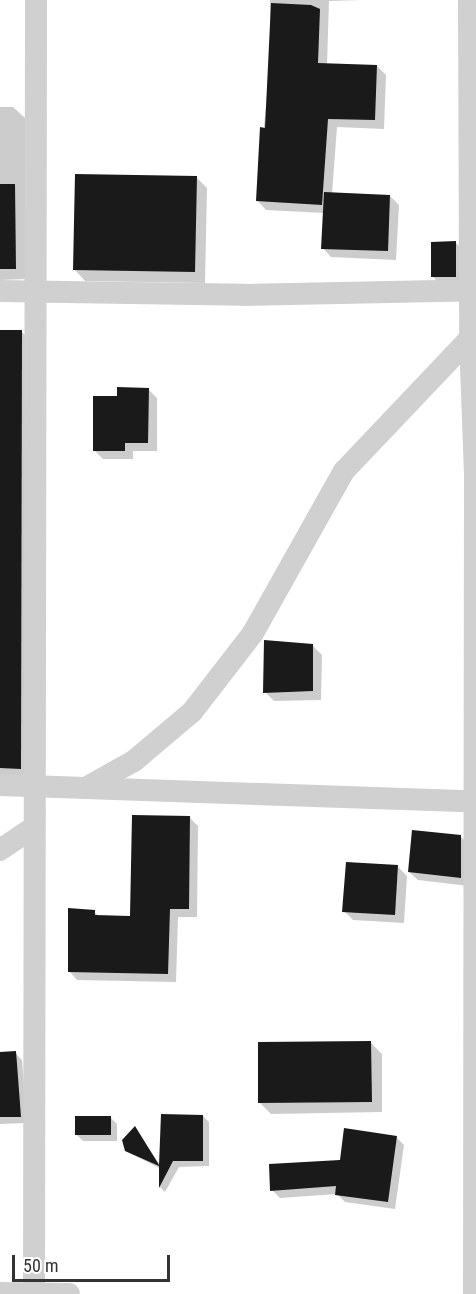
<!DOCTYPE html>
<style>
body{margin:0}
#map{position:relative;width:476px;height:1294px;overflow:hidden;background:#fff;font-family:"Roboto Condensed",sans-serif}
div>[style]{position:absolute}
.shadow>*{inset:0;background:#0003}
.building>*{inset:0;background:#1a1a1a}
.street>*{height:22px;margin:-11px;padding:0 11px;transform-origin:11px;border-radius:11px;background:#d0d0d0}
span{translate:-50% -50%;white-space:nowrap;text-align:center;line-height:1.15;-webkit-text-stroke:6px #fff;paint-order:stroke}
.scale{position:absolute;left:12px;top:1255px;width:158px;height:27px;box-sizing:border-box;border:3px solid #333;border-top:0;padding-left:8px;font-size:18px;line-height:21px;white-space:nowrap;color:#333;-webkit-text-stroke:4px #fff;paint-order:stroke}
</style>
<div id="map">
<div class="shadow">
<i style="clip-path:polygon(270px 0,362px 0,329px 1px,327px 65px,377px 66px,386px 75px,384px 129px,337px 127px,332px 194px,390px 196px,399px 205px,396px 260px,331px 257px,323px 248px,324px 213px,266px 210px,257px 200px,270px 62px)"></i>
<i style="clip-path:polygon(0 107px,13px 107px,25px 118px,27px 279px,0 280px)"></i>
<i style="clip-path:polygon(196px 177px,207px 188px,205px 283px,85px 281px,74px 269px)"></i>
<i style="clip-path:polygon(456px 243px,462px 249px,462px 282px,439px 283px,433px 277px)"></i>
<i style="clip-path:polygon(0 331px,21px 331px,30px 340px,30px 777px,0 776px)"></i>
<i style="clip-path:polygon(148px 389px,157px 398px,157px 451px,133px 451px,133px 459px,103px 459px,94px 450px,118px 398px)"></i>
<i style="clip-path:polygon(313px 646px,322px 655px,321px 700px,274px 701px,265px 692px)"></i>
<i style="clip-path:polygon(190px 818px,198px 826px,197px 917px,178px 917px,176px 982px,77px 980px,69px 971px,94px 912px,99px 916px,132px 917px)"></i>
<i style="clip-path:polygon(460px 836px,469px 845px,469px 886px,418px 880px,409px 872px)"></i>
<i style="clip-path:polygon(398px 867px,407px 876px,404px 923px,353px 920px,344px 911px)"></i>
<i style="clip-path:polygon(370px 1042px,382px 1054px,382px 1112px,271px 1114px,260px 1103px)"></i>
<i style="clip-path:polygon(0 1053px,15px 1053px,22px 1060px,27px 1123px,0 1124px)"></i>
<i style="clip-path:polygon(203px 1116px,209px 1122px,209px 1166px,179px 1167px,165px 1192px,160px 1187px,161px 1169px,126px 1151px,135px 1128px,161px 1166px)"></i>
<i style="clip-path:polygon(111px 1118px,117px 1124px,117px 1141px,83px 1141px,77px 1135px)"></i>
<i style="clip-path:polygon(396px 1137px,404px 1145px,395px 1209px,345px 1202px,337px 1194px,280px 1198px,272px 1190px)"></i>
</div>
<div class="building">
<i style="clip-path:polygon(271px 3px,311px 5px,320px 9px,318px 63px,377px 65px,375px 120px,328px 119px,322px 205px,256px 201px,260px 127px,265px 128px)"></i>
<i style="clip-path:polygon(75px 174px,197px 176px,195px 272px,73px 270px)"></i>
<i style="clip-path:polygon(0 184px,15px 184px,16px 269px,0 269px)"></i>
<i style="clip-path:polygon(324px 192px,390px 195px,388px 251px,321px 249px)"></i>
<i style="clip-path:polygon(456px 241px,456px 277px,431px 277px,431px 242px)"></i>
<i style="clip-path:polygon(0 330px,22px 330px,21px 769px,0 768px)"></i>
<i style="clip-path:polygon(117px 387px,149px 388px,148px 443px,125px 443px,125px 451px,93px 451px,93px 396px,117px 396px)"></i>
<i style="clip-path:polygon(264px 640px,313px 644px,313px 691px,263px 693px)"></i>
<i style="clip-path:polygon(132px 815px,190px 816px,189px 909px,170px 909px,168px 974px,68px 972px,68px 908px,95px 910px,95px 915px,130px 916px)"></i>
<i style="clip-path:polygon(412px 830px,461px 835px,461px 878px,408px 872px)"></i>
<i style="clip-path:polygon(346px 862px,398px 865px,395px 915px,342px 912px)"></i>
<i style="clip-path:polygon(371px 1041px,372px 1102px,258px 1103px,258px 1042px)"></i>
<i style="clip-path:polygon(16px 1051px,21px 1117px,0 1117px,0 1052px)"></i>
<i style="clip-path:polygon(161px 1114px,203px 1115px,203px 1161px,173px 1161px,159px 1188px,159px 1166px,125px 1151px,122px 1140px,135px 1126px,159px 1165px)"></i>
<i style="clip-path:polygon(75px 1116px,111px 1116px,111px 1135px,75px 1135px)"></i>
<i style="clip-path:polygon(344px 1128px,397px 1136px,388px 1202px,335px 1195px,336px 1186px,270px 1191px,269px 1164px,340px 1160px)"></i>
</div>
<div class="street">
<i style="left:469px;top:0;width:338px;rotate:89.8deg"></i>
<i style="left:470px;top:338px;width:135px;rotate:87.9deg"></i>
<i style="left:475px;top:473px;width:821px;rotate:90.07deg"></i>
<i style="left:0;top:291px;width:244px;rotate:0.9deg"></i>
<i style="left:244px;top:295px;width:232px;rotate:-1.2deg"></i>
<i style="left:0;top:785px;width:476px;rotate:2deg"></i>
<i style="left:89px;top:786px;width:51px;rotate:-29.1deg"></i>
<i style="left:134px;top:761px;width:76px;rotate:-40.2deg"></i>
<i style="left:192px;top:712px;width:100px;rotate:-52.3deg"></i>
<i style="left:253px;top:633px;width:186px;rotate:-60.7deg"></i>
<i style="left:344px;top:471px;width:183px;rotate:-46.5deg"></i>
<i style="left:0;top:850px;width:41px;rotate:-34.1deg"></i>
<i style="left:0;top:1293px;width:69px;rotate:0.8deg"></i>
<i style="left:34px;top:1294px;width:1294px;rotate:-89.91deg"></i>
</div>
<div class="scale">50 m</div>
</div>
